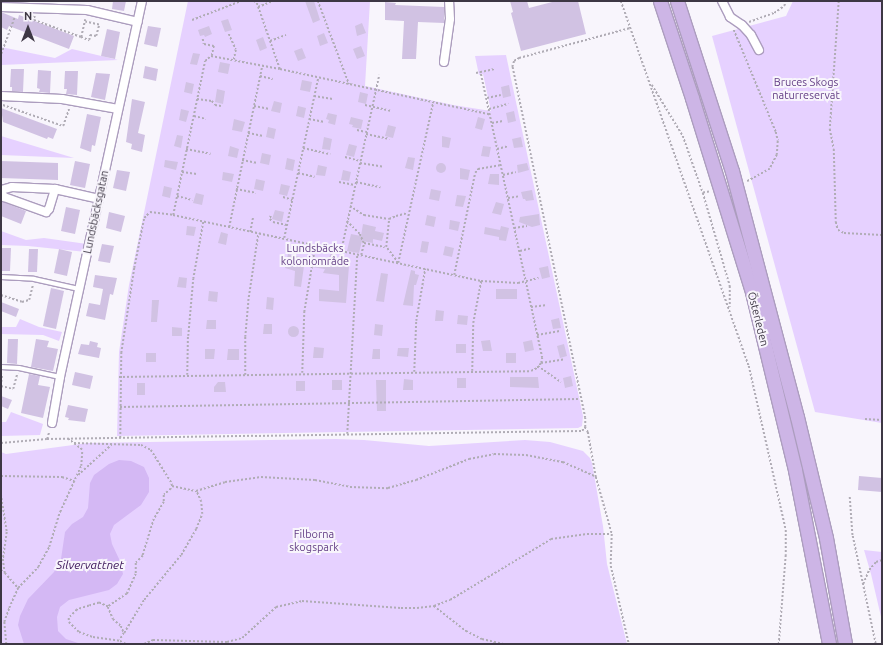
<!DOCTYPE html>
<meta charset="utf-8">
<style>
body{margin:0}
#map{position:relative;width:883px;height:645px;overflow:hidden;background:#f8f5fc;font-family:Ubuntu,sans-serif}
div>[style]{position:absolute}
.green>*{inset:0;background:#e6d1ff}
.water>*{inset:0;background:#d4b8f4}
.building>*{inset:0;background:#d1c2e3}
.round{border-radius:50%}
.path>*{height:1.5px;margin-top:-0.75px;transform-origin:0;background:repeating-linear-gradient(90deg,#b0acb5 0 2px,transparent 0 4px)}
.roads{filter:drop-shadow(1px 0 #ac9dbe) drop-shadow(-1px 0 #ac9dbe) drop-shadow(0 1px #ac9dbe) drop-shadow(0 -1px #ac9dbe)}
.lane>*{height:4px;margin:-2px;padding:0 2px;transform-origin:2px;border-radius:2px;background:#fff}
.street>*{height:8px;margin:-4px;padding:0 4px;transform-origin:4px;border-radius:4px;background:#fff}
.primary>*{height:13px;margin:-6.5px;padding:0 6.5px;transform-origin:6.5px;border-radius:6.5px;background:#cdb5e6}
span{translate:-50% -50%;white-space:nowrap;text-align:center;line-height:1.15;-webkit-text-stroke:4px #f8f5fc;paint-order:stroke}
.park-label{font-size:11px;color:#633e85}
.street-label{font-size:11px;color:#3d3744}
.water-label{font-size:12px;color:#3a1458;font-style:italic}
.frame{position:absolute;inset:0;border:2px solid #3d3744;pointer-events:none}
.north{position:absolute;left:8px;top:8px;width:40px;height:40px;-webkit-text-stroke:3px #f8f5fc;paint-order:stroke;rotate:0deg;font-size:11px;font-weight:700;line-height:16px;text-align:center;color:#3d3744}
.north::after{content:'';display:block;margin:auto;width:14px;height:18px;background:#3d3744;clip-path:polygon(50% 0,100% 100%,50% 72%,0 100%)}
</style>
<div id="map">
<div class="green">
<i style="clip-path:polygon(188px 1px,370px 1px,365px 86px,453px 105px,491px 111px,483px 74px,479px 75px,475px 56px,506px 55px,583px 416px,582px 426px,578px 428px,117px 436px,119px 352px,129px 285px)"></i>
<i style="clip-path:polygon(793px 1px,882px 1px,882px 423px,815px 412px,712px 36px,786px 16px)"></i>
<i style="clip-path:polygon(1px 47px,55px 58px,72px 49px,118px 60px,1px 65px)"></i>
<i style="clip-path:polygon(1px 136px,74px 158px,1px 155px)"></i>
<i style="clip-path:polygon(1px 231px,26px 240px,44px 238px,87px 244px,86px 252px,28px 246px,1px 245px)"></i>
<i style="clip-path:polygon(20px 319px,39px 327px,62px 332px,59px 341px,43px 335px,1px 334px,1px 327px,16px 327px)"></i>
<i style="clip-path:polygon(11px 412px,43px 424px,40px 435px,1px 436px,1px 422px,6px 422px)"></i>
<i style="clip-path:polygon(336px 439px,364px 440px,429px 446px,525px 440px,550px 442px,583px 451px,590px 458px,592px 463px,603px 526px,607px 564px,627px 644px,1px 644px,1px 452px,6px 454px,88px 443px)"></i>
<i style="clip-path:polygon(864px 550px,882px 552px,882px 621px,871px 574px)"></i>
</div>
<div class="water">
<i style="clip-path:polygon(119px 460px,131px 461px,144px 467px,149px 478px,149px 492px,141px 505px,114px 525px,110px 534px,112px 544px,120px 561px,123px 574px,117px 584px,109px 590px,69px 600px,60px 607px,57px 617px,58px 631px,66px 639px,81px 644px,24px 644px,18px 625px,20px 616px,28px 599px,54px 572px,61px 559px,65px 532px,72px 524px,83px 517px,88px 508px,90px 483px,94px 475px,109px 464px)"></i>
</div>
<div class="building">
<i style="clip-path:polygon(113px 1px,126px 1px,124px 11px,112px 9px)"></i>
<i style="clip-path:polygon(305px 1px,314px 1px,320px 20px,313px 23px)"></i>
<i style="clip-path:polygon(510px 1px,527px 1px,529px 8px,556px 1px,578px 1px,586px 34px,521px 51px,511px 13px,513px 12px)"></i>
<i style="clip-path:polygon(385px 2px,396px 3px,395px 5px,444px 7px,444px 23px,418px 22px,416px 59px,402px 59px,404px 21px,385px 20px)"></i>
<i style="clip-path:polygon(1px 12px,18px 19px,19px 15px,74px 36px,69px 49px,9px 26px,7px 30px,1px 27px)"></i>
<i style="clip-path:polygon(228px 19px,232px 30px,225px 32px,221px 21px)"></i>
<i style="clip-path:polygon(362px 23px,366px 33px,357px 36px,355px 26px)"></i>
<i style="clip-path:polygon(148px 26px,161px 28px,157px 47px,144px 44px)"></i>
<i style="clip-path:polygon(209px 26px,212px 34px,205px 37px,204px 35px,200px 36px,198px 30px)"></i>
<i style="clip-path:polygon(107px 29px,120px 32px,115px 59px,101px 56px)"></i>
<i style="clip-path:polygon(324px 33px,328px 43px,320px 46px,317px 36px)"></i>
<i style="clip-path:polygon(263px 37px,267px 48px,260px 51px,256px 40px)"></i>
<i style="clip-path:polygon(361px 46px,365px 56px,357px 59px,353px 49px)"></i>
<i style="clip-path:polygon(302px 48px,306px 58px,298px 61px,294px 51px)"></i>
<i style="clip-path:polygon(193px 53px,200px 54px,197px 65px,190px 64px)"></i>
<i style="clip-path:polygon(220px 62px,230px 64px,228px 74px,218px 72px)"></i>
<i style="clip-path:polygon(145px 66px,158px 69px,156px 81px,143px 78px)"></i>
<i style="clip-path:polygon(11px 69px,24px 69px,23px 92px,12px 91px,12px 87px,10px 87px)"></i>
<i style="clip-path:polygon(38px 70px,51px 71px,50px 93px,39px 92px,40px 89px,37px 88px)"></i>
<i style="clip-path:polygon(65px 71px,78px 71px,77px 95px,66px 94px,67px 89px,64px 89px)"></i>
<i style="clip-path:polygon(96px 73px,110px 74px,105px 100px,91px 97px)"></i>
<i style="clip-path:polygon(302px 80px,312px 82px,310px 92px,300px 90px)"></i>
<i style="clip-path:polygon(186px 82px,194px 84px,192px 94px,184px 92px)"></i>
<i style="clip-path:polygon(509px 85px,511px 96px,503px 98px,501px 87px)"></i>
<i style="clip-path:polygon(217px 89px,225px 91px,223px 104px,215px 102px)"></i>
<i style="clip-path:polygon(360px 92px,368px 94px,366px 104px,358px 102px)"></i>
<i style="clip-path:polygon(132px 99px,145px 102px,138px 133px,145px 135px,142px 152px,131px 149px,132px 144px,126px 142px)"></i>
<i style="clip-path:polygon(274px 101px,282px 103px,280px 113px,271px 111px)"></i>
<i style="clip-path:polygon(298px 106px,306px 108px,304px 118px,296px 116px)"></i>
<i style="clip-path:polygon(1px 108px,57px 129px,53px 139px,48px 137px,47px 139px,3px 122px)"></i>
<i style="clip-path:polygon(181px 109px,189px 111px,186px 122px,179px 120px)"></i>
<i style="clip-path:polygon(514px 111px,516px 121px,508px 123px,506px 113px)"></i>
<i style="clip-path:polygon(328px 113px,337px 115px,335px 125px,328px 123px,329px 120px,326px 119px)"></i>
<i style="clip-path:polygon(87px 114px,101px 117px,95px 146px,92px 145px,91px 152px,80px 148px)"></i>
<i style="clip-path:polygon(351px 117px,363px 120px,361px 129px,352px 127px,353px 125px,349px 124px)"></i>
<i style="clip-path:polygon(478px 117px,485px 119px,482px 130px,475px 128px)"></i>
<i style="clip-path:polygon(234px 119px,245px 122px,242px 132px,232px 130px)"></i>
<i style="clip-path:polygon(388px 125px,396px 127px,393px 138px,385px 136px)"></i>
<i style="clip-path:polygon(268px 127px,276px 129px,274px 139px,266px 137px)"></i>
<i style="clip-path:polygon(177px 135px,183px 136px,181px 148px,174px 146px)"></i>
<i style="clip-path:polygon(442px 136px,451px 138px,449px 148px,442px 147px)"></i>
<i style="clip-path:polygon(324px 137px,332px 139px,330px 150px,322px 149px)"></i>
<i style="clip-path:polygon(521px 137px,523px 147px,514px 148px,512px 139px)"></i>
<i style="clip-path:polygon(349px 144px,357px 146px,354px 157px,346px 155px)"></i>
<i style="clip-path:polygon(230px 146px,239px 149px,237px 158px,228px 156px)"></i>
<i style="clip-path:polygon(483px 146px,491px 147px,489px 157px,481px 156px)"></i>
<i style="clip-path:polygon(262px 153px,271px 155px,269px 165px,260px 163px)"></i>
<i style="clip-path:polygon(408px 157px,415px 158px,413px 170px,405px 168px)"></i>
<i style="clip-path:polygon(287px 158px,295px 160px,293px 171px,285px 169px)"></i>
<i style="clip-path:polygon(165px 160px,178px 162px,176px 170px,164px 167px)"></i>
<i style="clip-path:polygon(1px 161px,58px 163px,58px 180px,1px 178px)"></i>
<i style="clip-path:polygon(75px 161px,90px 164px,85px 188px,70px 185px)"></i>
<i class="round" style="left:436px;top:163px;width:10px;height:10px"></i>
<i style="clip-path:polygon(527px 163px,529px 170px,518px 173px,517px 165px)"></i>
<i style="clip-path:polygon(318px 165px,327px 167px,325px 176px,316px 175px)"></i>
<i style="clip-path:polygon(460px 168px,470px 170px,468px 180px,460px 179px)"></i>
<i style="clip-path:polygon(117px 170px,130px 172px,126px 191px,113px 188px)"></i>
<i style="clip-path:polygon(343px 170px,351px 172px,349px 181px,341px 180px)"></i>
<i style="clip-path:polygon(223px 172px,234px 174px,232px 182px,222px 180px)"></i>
<i style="clip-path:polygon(490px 174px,499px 174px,499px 185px,488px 184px)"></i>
<i style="clip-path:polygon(256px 179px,265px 181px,263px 191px,254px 189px)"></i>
<i style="clip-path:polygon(281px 184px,290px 186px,287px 196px,279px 194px)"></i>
<i style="clip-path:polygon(164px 186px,172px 188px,170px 198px,162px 196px)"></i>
<i style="clip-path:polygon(431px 189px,441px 191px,439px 201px,429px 199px)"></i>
<i style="clip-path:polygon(532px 190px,534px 200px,526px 201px,525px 199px,523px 199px,521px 192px)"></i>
<i style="clip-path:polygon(196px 193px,204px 195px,202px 205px,193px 203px)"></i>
<i style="clip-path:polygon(457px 195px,466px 196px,463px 207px,455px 206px)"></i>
<i style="clip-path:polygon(1px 201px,26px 211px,21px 224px,1px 216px)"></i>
<i style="clip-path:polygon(496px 202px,504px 204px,501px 215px,492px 213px)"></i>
<i style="clip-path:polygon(66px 207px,80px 210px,75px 234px,61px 231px)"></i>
<i style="clip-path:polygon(275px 210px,284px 212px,282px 222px,272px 219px)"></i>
<i style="clip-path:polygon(109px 212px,125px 216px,121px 232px,106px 228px)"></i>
<i style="clip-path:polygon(539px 214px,540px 225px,532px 227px,519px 222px,520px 217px)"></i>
<i style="clip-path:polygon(427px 215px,436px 217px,434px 227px,425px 225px)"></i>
<i style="clip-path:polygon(450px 220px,460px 222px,458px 231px,449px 229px)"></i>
<i style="clip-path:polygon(363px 224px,376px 227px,375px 231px,384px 233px,382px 241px,373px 239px,373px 243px,362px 241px,359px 253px,347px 251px,351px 234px,361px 236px)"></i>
<i style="clip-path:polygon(187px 226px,196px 227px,194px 236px,186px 235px)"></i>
<i style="clip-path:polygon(501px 226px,509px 228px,506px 241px,499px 240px,499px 237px,484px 234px,485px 227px,500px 230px)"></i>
<i style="clip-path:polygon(221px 232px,228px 234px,226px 245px,218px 243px)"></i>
<i style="clip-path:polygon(422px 241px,429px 242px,427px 253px,420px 252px)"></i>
<i style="clip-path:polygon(102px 244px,114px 246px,110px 263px,98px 261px)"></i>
<i style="clip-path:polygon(445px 246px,454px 248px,452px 257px,443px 255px)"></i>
<i style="clip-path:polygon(2px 248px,11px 248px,10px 271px,1px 271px)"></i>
<i style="clip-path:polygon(29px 249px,38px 249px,37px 272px,28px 272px)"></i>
<i style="clip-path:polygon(59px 249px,72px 252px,67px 276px,54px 273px)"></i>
<i style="clip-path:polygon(332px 251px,334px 252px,333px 264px,349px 266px,346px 303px,319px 301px,319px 289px,339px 291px,339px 275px,323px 273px,325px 269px,304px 266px,301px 287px,294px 286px,295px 271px,285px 268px,288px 254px,324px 263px,327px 262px)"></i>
<i style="clip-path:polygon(548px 266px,550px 277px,542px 279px,539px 268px)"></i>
<i style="clip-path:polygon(411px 270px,415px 271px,415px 274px,419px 275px,416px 285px,414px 285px,413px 306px,403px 305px)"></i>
<i style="clip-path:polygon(381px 273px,388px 274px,384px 302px,376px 301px)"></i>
<i style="clip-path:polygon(95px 275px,117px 278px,113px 295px,110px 294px,105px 320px,86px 316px,89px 303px,100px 305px,103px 289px,93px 287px)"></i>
<i style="clip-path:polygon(179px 277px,187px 278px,186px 288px,177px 287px)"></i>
<i style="clip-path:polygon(51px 288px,64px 291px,56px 329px,43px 326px)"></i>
<i style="clip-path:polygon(496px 289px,517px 289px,517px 299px,496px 299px)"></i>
<i style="clip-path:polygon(209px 291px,218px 292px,217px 302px,208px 301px)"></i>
<i style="clip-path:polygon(267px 297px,274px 298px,273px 310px,266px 309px)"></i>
<i style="clip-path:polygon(152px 300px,159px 300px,157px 322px,151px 322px)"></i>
<i style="clip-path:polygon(1px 302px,19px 309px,16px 317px,1px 311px)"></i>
<i style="clip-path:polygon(436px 310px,444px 311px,443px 321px,435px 321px)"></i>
<i style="clip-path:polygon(458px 315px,468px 316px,467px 325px,457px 324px)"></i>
<i style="clip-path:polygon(559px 318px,561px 328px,553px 329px,551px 320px)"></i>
<i style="clip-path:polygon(207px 320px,216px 320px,216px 329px,206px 329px)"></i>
<i style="clip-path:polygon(264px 324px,272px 324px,272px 334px,263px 334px)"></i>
<i style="clip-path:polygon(375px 324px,383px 325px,382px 336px,374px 335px)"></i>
<i class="round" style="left:287.5px;top:325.5px;width:11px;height:11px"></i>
<i style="clip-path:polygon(172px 327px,182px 328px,182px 336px,172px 336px)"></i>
<i style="clip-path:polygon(8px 339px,18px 339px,17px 364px,7px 363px)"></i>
<i style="clip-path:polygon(36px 339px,49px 341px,47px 347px,58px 349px,53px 371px,31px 367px)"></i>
<i style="clip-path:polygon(490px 340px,492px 351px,483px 351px,481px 341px)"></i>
<i style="clip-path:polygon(532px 340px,534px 350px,525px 352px,523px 342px)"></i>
<i style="clip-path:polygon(90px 341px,98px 343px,97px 347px,101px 348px,99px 358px,78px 354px,81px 344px,89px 345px)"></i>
<i style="clip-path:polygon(456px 344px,466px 344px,466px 353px,456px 353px)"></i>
<i style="clip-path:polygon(564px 344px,567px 356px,560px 358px,557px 346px)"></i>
<i style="clip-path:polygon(314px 347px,324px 348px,323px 358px,313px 358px)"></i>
<i style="clip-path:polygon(398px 348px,409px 348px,408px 357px,397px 356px)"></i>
<i style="clip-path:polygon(205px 349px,215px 349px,214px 359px,205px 359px)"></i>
<i style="clip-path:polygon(228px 349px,239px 349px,239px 360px,227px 360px)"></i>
<i style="clip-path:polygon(373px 349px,380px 349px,380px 359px,372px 359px)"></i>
<i style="clip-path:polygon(146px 353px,156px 353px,156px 362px,146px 362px)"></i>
<i style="clip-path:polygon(506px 353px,516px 353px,516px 363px,506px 363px)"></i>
<i style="clip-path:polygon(75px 372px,93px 376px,90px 389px,72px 385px)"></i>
<i style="clip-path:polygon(29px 374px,40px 376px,38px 385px,50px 387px,43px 418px,21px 413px)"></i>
<i style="clip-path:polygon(571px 376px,573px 386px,565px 388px,563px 378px)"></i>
<i style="clip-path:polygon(510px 377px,538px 377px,539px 388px,510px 387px)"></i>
<i style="clip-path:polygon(457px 378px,466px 378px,466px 388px,457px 388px)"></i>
<i style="clip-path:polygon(404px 379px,413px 380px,413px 390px,403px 390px)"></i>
<i style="clip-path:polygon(332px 380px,342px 380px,342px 390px,332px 390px)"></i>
<i style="clip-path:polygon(376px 380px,386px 380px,386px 411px,377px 411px)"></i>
<i style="clip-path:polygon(296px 381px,305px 381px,305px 391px,296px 391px)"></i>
<i style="clip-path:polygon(218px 382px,225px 382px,226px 392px,214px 392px,214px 387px)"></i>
<i style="clip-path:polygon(137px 383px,145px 383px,145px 395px,137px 395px)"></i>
<i style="clip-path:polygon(1px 396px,12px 400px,8px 409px,1px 406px)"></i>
<i style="clip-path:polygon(68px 405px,88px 409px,85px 422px,68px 420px,69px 418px,65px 417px)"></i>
<i style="clip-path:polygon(859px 476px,882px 478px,882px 492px,858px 490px)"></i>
</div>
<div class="path">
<i style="left:254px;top:1px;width:4px;rotate:34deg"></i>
<i style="left:257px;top:3px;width:70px;rotate:70.8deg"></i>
<i style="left:318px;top:1px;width:89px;rotate:69.5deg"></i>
<i style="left:621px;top:1px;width:387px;rotate:70.7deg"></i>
<i style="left:749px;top:366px;width:168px;rotate:77.3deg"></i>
<i style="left:786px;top:530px;width:25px;rotate:90deg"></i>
<i style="left:786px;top:555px;width:89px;rotate:94.5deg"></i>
<i style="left:839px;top:1px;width:128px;rotate:94deg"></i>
<i style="left:830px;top:129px;width:20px;rotate:79deg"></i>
<i style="left:834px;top:149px;width:73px;rotate:88.4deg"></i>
<i style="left:836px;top:222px;width:8px;rotate:76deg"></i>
<i style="left:838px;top:230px;width:7px;rotate:27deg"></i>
<i style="left:844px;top:233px;width:38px;rotate:3deg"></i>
<i style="left:258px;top:7px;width:16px;rotate:-22deg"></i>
<i style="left:35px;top:16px;width:4px;rotate:104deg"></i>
<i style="left:34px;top:20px;width:50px;rotate:19.9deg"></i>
<i style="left:81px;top:37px;width:18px;rotate:-77deg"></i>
<i style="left:192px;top:20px;width:53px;rotate:-21.2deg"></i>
<i style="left:749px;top:22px;width:27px;rotate:-20deg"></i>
<i style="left:774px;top:13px;width:12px;rotate:-35deg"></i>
<i style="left:784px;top:6px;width:5px;rotate:-68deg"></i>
<i style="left:734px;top:30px;width:110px;rotate:67.6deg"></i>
<i style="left:776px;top:132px;width:9px;rotate:77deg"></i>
<i style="left:778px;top:141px;width:14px;rotate:94deg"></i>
<i style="left:777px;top:155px;width:16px;rotate:117deg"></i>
<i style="left:770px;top:169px;width:26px;rotate:151deg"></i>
<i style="left:229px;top:34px;width:17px;rotate:66deg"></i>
<i style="left:236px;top:50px;width:10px;rotate:101deg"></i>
<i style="left:81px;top:37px;width:9px;rotate:21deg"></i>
<i style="left:89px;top:40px;width:5px;rotate:-79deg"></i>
<i style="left:90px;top:35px;width:6px;rotate:9deg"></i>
<i style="left:96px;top:36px;width:11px;rotate:-75deg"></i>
<i style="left:99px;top:25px;width:14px;rotate:-168deg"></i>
<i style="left:203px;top:39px;width:5px;rotate:79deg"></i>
<i style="left:204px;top:44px;width:10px;rotate:11deg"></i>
<i style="left:214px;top:46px;width:10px;rotate:101deg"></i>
<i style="left:270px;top:41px;width:17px;rotate:-21deg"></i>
<i style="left:1px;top:54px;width:40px;rotate:-69.8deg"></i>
<i style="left:476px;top:73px;width:19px;rotate:-12deg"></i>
<i style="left:260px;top:76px;width:13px;rotate:13deg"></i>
<i style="left:652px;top:85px;width:60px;rotate:58.7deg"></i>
<i style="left:683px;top:136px;width:60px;rotate:70.7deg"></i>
<i style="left:314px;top:96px;width:19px;rotate:9deg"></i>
<i style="left:487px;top:98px;width:14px;rotate:-12deg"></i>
<i style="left:197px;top:99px;width:15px;rotate:8deg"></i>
<i style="left:212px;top:101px;width:5px;rotate:53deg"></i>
<i style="left:215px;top:105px;width:6px;rotate:9deg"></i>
<i style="left:3px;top:105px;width:64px;rotate:19.3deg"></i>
<i style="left:63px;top:126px;width:18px;rotate:-71deg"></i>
<i style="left:365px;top:105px;width:26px;rotate:13deg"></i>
<i style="left:254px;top:106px;width:16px;rotate:11deg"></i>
<i style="left:489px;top:109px;width:20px;rotate:-15deg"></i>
<i style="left:194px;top:116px;width:12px;rotate:14deg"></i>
<i style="left:309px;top:119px;width:16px;rotate:11deg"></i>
<i style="left:492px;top:123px;width:11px;rotate:-10deg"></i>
<i style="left:357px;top:130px;width:9px;rotate:13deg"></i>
<i style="left:248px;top:133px;width:16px;rotate:11deg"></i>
<i style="left:366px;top:134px;width:24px;rotate:12deg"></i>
<i style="left:303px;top:148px;width:28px;rotate:13deg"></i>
<i style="left:186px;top:149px;width:25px;rotate:11deg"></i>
<i style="left:497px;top:149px;width:12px;rotate:-14deg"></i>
<i style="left:345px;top:157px;width:16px;rotate:15deg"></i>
<i style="left:242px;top:160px;width:16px;rotate:11deg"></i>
<i style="left:360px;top:163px;width:24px;rotate:9deg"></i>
<i style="left:182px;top:172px;width:15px;rotate:8deg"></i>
<i style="left:298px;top:173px;width:17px;rotate:13deg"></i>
<i style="left:503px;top:175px;width:13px;rotate:-13deg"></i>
<i style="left:339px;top:182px;width:16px;rotate:11deg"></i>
<i style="left:356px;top:182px;width:25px;rotate:12deg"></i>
<i style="left:236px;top:189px;width:20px;rotate:11deg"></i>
<i style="left:709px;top:192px;width:6px;rotate:171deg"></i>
<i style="left:703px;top:193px;width:97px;rotate:73.8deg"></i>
<i style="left:730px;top:286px;width:21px;rotate:90deg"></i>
<i style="left:177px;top:196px;width:16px;rotate:15deg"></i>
<i style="left:283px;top:197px;width:10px;rotate:17deg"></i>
<i style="left:508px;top:198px;width:12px;rotate:-9deg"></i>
<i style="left:350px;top:206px;width:17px;rotate:33deg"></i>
<i style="left:364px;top:215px;width:25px;rotate:9deg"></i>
<i style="left:173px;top:215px;width:157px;rotate:-78.3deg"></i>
<i style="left:205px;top:61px;width:8px;rotate:-40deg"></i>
<i style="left:211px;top:56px;width:70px;rotate:10.7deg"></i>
<i style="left:280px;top:69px;width:214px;rotate:12.2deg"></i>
<i style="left:271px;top:216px;width:3px;rotate:108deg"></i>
<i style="left:270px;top:219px;width:4px;rotate:45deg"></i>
<i style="left:273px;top:222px;width:14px;rotate:12deg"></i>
<i style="left:347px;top:221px;width:18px;rotate:45deg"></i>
<i style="left:360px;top:234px;width:10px;rotate:66deg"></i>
<i style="left:364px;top:243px;width:21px;rotate:11deg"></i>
<i style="left:229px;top:227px;width:164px;rotate:-78.4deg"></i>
<i style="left:514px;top:228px;width:13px;rotate:-9deg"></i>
<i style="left:250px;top:232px;width:16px;rotate:-79deg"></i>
<i style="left:284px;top:238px;width:164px;rotate:-78deg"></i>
<i style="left:341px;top:251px;width:180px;rotate:-77.8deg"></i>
<i style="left:520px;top:251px;width:12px;rotate:-14deg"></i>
<i style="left:361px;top:255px;width:12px;rotate:-76deg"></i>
<i style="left:398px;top:263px;width:164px;rotate:-77.7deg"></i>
<i style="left:398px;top:263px;width:20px;rotate:-127deg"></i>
<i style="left:386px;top:247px;width:28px;rotate:-84deg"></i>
<i style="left:389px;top:219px;width:8px;rotate:-23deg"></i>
<i style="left:396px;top:216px;width:12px;rotate:-14deg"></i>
<i style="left:454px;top:275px;width:104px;rotate:-78.4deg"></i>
<i style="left:475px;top:173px;width:5px;rotate:-53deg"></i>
<i style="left:478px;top:169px;width:22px;rotate:-10deg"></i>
<i style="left:1px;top:295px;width:22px;rotate:18deg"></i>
<i style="left:22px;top:302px;width:7px;rotate:-16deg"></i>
<i style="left:29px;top:300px;width:16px;rotate:-76deg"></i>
<i style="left:531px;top:307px;width:16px;rotate:-7deg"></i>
<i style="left:537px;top:335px;width:23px;rotate:-10deg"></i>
<i style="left:541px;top:363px;width:24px;rotate:-9deg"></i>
<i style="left:538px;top:366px;width:28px;rotate:35deg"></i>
<i style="left:472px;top:371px;width:48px;rotate:-88.8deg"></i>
<i style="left:473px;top:323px;width:43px;rotate:-79.2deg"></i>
<i style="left:414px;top:372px;width:51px;rotate:-87.8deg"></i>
<i style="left:416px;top:321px;width:53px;rotate:-80.2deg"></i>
<i style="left:302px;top:373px;width:61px;rotate:-88.1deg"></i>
<i style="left:304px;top:312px;width:67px;rotate:-80.5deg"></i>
<i style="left:187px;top:375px;width:39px;rotate:-89deg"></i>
<i style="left:188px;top:336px;width:57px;rotate:-85deg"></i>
<i style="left:193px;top:279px;width:58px;rotate:-80deg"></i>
<i style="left:245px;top:375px;width:38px;rotate:-90deg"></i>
<i style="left:245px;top:337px;width:36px;rotate:-85deg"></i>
<i style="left:248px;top:301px;width:68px;rotate:-81.5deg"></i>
<i style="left:119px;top:377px;width:412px;rotate:-0.8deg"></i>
<i style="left:531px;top:371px;width:7px;rotate:-27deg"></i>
<i style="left:537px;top:368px;width:6px;rotate:-51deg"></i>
<i style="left:541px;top:363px;width:5px;rotate:-79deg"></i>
<i style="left:542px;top:358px;width:293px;rotate:-102.2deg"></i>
<i style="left:1px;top:382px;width:8px;rotate:-83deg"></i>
<i style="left:1px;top:386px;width:12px;rotate:14deg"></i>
<i style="left:13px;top:389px;width:16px;rotate:-75deg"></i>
<i style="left:120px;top:407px;width:458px;rotate:-1deg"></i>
<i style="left:865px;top:419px;width:17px;rotate:3deg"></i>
<i style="left:585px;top:427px;width:6px;rotate:59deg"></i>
<i style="left:588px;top:432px;width:46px;rotate:79.9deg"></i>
<i style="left:347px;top:434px;width:179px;rotate:-86.8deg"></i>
<i style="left:120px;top:438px;width:85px;rotate:-89.3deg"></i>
<i style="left:121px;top:353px;width:86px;rotate:-81.3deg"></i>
<i style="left:134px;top:268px;width:51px;rotate:-78.7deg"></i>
<i style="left:144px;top:218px;width:8px;rotate:-45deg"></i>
<i style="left:150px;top:212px;width:23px;rotate:7deg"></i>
<i style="left:173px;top:215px;width:315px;rotate:12.1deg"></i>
<i style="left:481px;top:281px;width:37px;rotate:3deg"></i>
<i style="left:518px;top:283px;width:21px;rotate:-14deg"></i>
<i style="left:47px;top:439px;width:7px;rotate:-74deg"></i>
<i style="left:1px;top:443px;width:46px;rotate:-5deg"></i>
<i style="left:47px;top:439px;width:535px;rotate:-0.86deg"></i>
<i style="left:582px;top:431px;width:5px;rotate:-53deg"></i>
<i style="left:585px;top:427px;width:9px;rotate:-90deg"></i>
<i style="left:585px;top:418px;width:359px;rotate:-101.7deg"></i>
<i style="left:512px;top:67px;width:6px;rotate:-72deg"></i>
<i style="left:514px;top:61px;width:6px;rotate:-31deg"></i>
<i style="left:519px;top:58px;width:115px;rotate:-15.1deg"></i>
<i style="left:74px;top:443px;width:67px;rotate:1.7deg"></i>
<i style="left:141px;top:445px;width:11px;rotate:27deg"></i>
<i style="left:151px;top:450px;width:40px;rotate:58deg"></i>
<i style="left:172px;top:484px;width:5px;rotate:101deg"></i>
<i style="left:171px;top:489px;width:9px;rotate:139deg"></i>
<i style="left:164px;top:495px;width:7px;rotate:90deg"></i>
<i style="left:164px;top:502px;width:20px;rotate:120deg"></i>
<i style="left:154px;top:519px;width:39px;rotate:107deg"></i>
<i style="left:143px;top:556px;width:10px;rotate:135deg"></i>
<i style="left:136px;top:563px;width:11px;rotate:90deg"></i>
<i style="left:136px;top:574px;width:22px;rotate:114deg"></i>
<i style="left:127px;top:594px;width:23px;rotate:146deg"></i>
<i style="left:108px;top:607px;width:10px;rotate:-156deg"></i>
<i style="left:99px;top:603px;width:10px;rotate:163deg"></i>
<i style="left:89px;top:606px;width:13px;rotate:162deg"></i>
<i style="left:77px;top:610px;width:11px;rotate:135deg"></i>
<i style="left:69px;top:618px;width:4px;rotate:90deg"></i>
<i style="left:69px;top:622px;width:14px;rotate:45deg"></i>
<i style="left:79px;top:632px;width:15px;rotate:20deg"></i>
<i style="left:93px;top:637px;width:27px;rotate:8deg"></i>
<i style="left:120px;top:641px;width:7px;rotate:27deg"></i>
<i style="left:78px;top:475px;width:45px;rotate:-42.3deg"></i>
<i style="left:1px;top:476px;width:61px;rotate:0.9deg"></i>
<i style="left:62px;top:477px;width:13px;rotate:18deg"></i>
<i style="left:172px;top:486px;width:25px;rotate:12deg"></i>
<i style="left:196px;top:491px;width:30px;rotate:-17deg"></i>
<i style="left:225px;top:482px;width:36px;rotate:-8deg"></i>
<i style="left:261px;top:477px;width:54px;rotate:3.2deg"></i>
<i style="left:315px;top:480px;width:36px;rotate:11deg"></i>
<i style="left:350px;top:487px;width:38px;rotate:2deg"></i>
<i style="left:388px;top:488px;width:29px;rotate:-16deg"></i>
<i style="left:416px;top:480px;width:57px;rotate:-21.6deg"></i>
<i style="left:469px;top:459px;width:25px;rotate:-11deg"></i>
<i style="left:494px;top:454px;width:32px;rotate:2deg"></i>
<i style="left:526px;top:455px;width:38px;rotate:11deg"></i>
<i style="left:563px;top:462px;width:36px;rotate:24deg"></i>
<i style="left:596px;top:477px;width:59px;rotate:74.3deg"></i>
<i style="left:612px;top:534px;width:32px;rotate:92deg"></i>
<i style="left:611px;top:566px;width:80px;rotate:77deg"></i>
<i style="left:1px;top:494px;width:38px;rotate:81deg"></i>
<i style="left:7px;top:532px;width:27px;rotate:98deg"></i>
<i style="left:3px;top:559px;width:14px;rotate:82deg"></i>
<i style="left:5px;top:573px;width:20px;rotate:49deg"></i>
<i style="left:850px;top:497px;width:39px;rotate:86deg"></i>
<i style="left:853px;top:536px;width:110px;rotate:78deg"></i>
<i style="left:1px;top:570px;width:5px;rotate:37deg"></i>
<i style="left:863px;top:584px;width:15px;rotate:-67deg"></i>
<i style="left:869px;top:570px;width:11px;rotate:-49deg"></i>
<i style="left:876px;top:562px;width:6px;rotate:-18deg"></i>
<i style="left:434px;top:606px;width:41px;rotate:38deg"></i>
<i style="left:466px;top:631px;width:18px;rotate:27deg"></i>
<i style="left:482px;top:639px;width:22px;rotate:13deg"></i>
<i style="left:108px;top:607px;width:13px;rotate:67deg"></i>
<i style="left:113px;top:619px;width:11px;rotate:41deg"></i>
<i style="left:121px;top:626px;width:8px;rotate:67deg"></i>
<i style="left:124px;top:633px;width:8px;rotate:120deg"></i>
<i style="left:124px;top:633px;width:39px;rotate:-59deg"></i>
<i style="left:144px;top:600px;width:58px;rotate:-50.6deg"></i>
<i style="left:181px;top:555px;width:30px;rotate:-60deg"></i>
<i style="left:196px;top:529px;width:16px;rotate:-68deg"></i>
<i style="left:202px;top:514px;width:12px;rotate:-95deg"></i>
<i style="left:201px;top:502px;width:12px;rotate:-114deg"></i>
<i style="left:6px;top:644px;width:22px;rotate:-95deg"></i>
<i style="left:4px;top:622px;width:15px;rotate:-70deg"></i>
<i style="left:9px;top:608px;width:22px;rotate:-66deg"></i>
<i style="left:18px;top:588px;width:29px;rotate:-46deg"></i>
<i style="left:38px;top:567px;width:23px;rotate:-61deg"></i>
<i style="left:49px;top:547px;width:37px;rotate:-73deg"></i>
<i style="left:60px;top:512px;width:51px;rotate:-65.5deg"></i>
<i style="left:81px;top:466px;width:16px;rotate:-86deg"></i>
<i style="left:82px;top:450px;width:18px;rotate:-142deg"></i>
<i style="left:144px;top:644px;width:10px;rotate:-24deg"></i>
<i style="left:153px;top:640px;width:74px;rotate:1.5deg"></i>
<i style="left:227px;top:642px;width:16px;rotate:-15deg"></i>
<i style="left:242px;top:638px;width:46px;rotate:-42.4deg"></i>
<i style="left:276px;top:607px;width:27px;rotate:-13deg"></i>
<i style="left:302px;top:601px;width:99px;rotate:4deg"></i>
<i style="left:401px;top:608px;width:16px"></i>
<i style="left:417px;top:608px;width:17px;rotate:-7deg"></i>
<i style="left:434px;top:606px;width:17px;rotate:-21deg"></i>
<i style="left:450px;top:600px;width:118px;rotate:-31.1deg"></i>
<i style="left:551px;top:539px;width:36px;rotate:-8deg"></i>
<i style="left:587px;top:534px;width:24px"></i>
</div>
<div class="roads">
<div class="lane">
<i style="left:1px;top:277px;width:33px;rotate:3deg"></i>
<i style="left:34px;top:279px;width:46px;rotate:12.5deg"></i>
<i style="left:1px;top:367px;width:18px;rotate:3deg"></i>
<i style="left:19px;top:368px;width:42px;rotate:12.4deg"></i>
</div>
<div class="street">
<i style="left:722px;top:1px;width:18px;rotate:63deg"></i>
<i style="left:730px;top:17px;width:14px;rotate:34deg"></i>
<i style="left:742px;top:25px;width:13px;rotate:48deg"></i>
<i style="left:751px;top:35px;width:17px;rotate:62deg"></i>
<i style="left:1px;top:7px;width:86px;rotate:2deg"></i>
<i style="left:87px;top:10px;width:52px;rotate:13.2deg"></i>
<i style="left:444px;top:62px;width:43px;rotate:-82.1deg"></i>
<i style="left:450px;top:19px;width:18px;rotate:-93deg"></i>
<i style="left:1px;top:96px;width:61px;rotate:2.8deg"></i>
<i style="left:62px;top:99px;width:57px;rotate:10.1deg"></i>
<i style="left:1px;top:190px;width:11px;rotate:-15deg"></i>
<i style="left:12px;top:187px;width:43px;rotate:2.7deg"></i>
<i style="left:55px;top:189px;width:45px;rotate:12.8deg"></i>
<i style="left:1px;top:193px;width:5px;rotate:53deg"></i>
<i style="left:4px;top:197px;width:45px;rotate:19.7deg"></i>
<i style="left:46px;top:212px;width:4px;rotate:-45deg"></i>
<i style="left:49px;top:209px;width:21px;rotate:-73deg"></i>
<i style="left:52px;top:423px;width:47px;rotate:-80.1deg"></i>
<i style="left:60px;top:377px;width:385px;rotate:-77.7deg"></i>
</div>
<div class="primary">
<i style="left:660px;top:1px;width:102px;rotate:71.7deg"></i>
<i style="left:692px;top:98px;width:203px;rotate:72.8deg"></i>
<i style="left:752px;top:292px;width:183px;rotate:76.4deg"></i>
<i style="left:795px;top:470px;width:177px;rotate:78.9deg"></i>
<i style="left:677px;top:1px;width:179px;rotate:72.1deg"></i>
<i style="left:732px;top:171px;width:254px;rotate:75.2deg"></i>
<i style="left:797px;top:417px;width:124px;rotate:76.5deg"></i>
<i style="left:826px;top:538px;width:108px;rotate:79.8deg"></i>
</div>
</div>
<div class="park-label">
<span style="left:806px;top:89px">Bruces Skogs<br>naturreservat</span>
<span style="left:315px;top:255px">Lundsbäcks<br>koloniområde</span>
<span style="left:314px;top:541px">Filborna<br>skogspark</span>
</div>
<div class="street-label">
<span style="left:96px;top:212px;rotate:-78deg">Lundsbäcksgatan</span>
<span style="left:758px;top:319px;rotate:76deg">Österleden</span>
</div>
<div class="water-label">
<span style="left:90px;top:565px">Silvervattnet</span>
</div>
<div class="frame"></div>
<div class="north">N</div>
</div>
